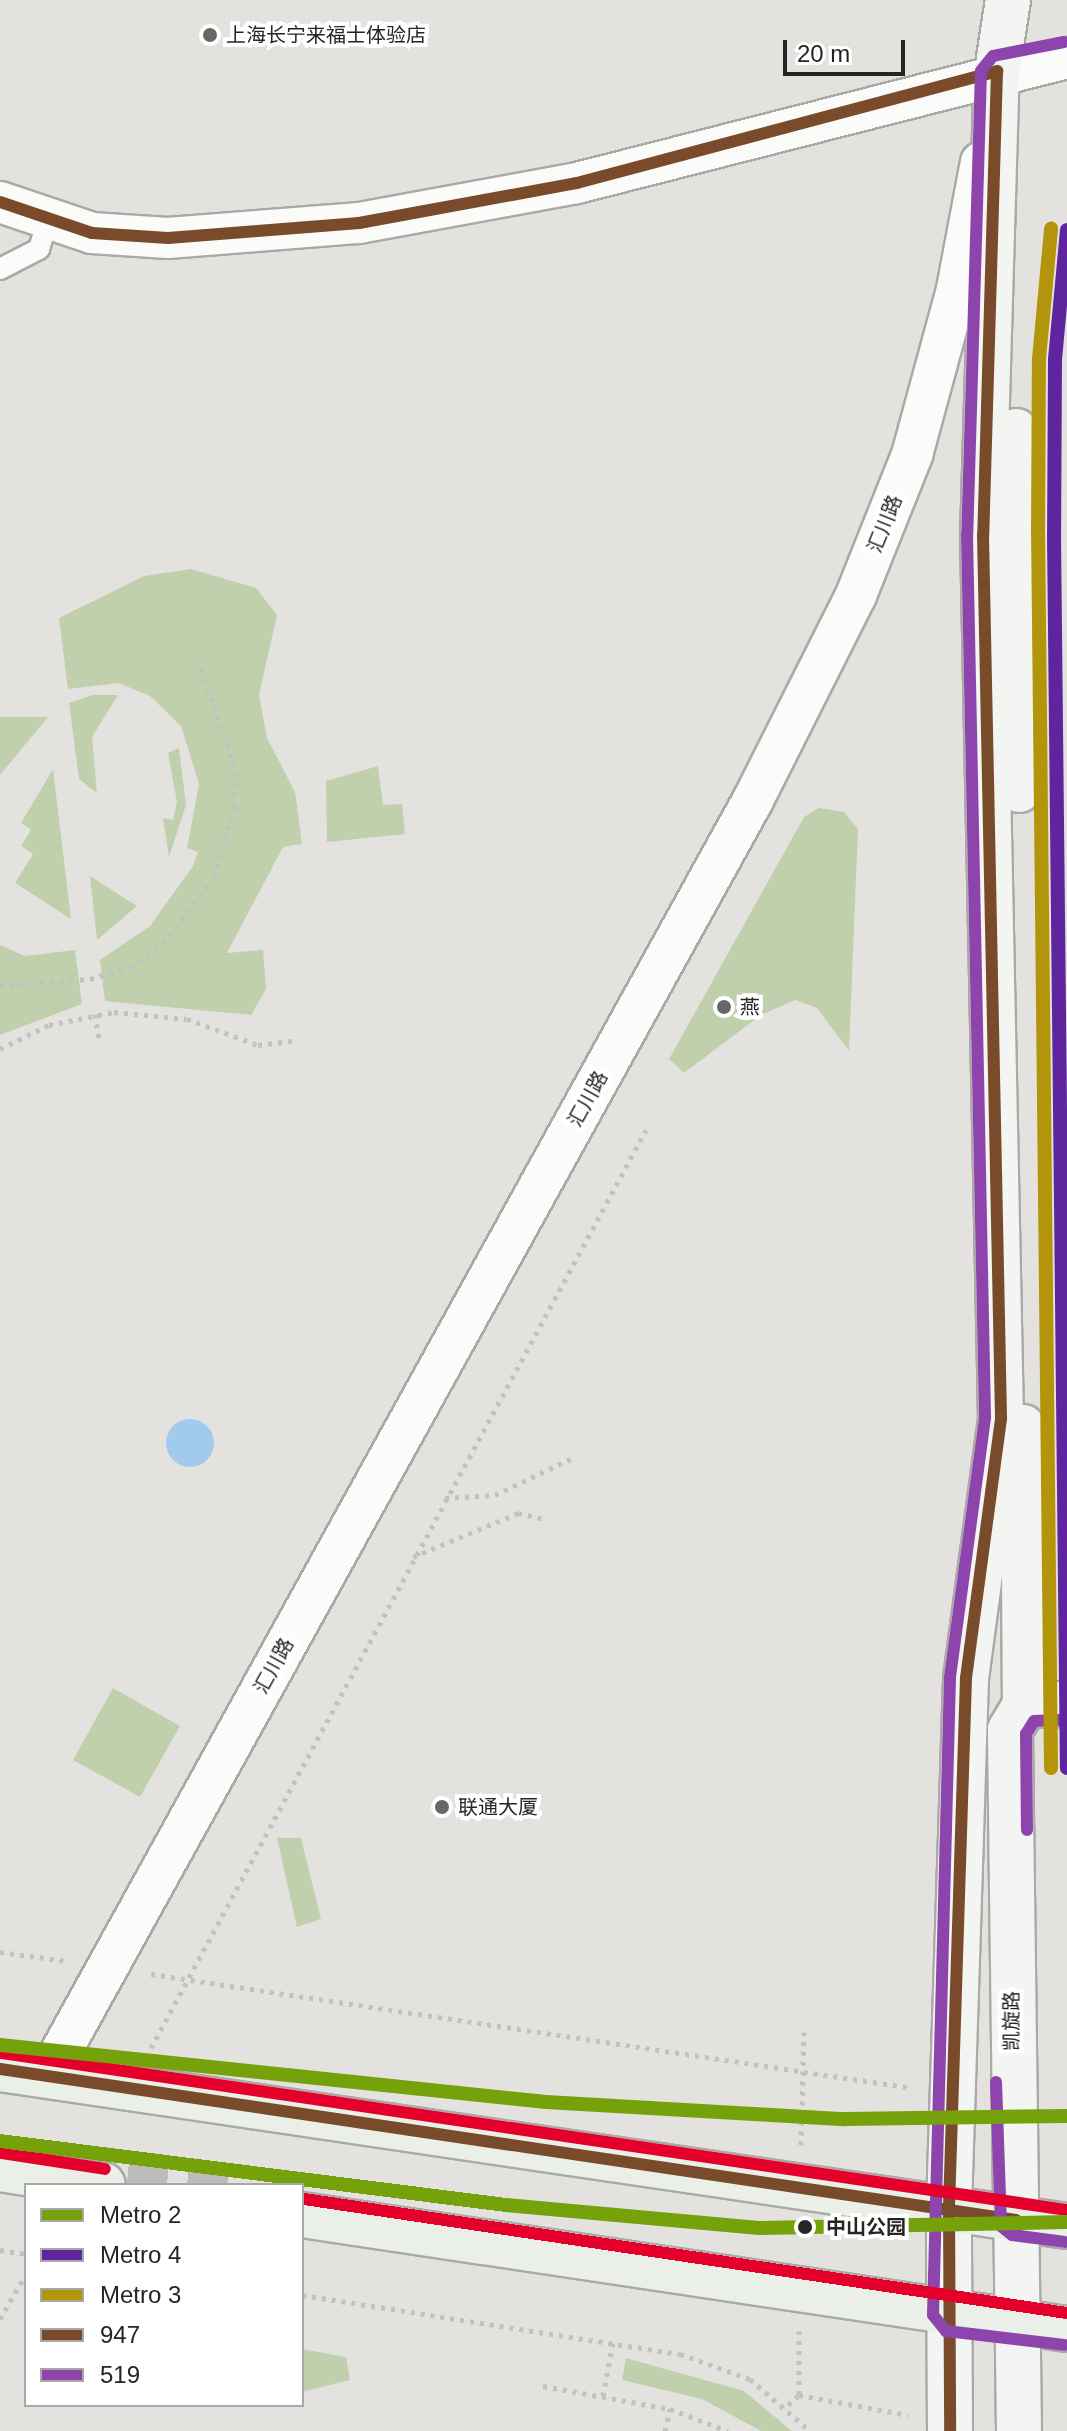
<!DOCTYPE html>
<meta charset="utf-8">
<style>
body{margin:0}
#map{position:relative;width:1067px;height:2431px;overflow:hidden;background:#e4e2df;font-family:Helvetica,"Noto Sans SC",sans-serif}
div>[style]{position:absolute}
.green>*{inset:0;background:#c1d0ac}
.water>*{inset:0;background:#a1caed}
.round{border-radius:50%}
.street-tunnel>*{height:40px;margin-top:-20px;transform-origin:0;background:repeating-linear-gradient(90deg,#bebcb9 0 40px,transparent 0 60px)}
.path>*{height:5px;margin-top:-2.5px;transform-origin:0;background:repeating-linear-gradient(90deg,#c2c2c1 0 4px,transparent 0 10px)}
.roads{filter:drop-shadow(2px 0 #aba9a7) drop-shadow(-2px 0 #aba9a7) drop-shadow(0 2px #aba9a7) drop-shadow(0 -2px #aba9a7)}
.lane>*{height:20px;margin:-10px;padding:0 10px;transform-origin:10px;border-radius:10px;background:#fbfbfa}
.street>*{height:40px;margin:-20px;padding:0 20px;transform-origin:20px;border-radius:20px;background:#fbfbfa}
.secondary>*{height:44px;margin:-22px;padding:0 22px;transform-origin:22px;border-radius:22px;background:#f2f5f2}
.primary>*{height:44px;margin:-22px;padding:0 22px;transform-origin:22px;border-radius:22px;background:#eaf0e8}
.rail>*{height:6px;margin-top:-3px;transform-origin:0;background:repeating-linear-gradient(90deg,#c5c4c4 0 10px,transparent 0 20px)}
.bus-1>*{height:12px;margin:-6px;padding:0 6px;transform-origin:6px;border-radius:6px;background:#7a4b2a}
.bus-2>*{height:12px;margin:-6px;padding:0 6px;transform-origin:6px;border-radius:6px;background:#8e44ad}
.bus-3>*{height:12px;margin:-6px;padding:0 6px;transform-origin:6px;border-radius:6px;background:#e4002b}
.metro-1>*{height:14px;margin:-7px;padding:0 7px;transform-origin:7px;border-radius:7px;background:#75a20a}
.metro-2>*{height:14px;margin:-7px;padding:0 7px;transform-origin:7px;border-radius:7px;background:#5f259f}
.metro-3>*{height:14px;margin:-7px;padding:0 7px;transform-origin:7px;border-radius:7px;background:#b3950c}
.dots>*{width:22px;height:22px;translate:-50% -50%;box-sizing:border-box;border:4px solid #fff;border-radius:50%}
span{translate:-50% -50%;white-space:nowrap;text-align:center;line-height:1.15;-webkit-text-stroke:8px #fff;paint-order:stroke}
.poi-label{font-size:20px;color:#272523}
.left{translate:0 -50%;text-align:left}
.street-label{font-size:20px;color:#272523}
.stop-label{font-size:20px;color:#272523;font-weight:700}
.legend{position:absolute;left:24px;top:2183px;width:280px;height:224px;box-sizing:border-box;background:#fff;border:2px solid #a9a8a7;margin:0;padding:10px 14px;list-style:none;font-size:24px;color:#272523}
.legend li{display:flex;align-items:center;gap:16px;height:40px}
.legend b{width:40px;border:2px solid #a9a8a7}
.scale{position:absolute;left:783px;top:40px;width:122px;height:36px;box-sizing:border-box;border:4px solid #272523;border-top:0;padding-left:10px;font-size:24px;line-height:28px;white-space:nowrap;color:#272523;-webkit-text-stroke:6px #fff;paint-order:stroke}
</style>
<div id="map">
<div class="green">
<i style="clip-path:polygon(191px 569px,256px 588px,277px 615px,259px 695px,267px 738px,295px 792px,302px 844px,283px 847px,227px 953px,263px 950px,266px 989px,251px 1015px,105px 1001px,100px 960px,150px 926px,193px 866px,198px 852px,187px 848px,199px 784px,181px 726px,150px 696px,119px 683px,68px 689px,59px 618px,144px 576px)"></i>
<i style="clip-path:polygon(92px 695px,118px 695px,92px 737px,97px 793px,79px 779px,69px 703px)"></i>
<i style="clip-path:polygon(0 717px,48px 717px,0 775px)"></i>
<i style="clip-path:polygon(179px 748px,186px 805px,169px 857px,163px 818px,173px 820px,177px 802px,168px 753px)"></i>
<i style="clip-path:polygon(378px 766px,383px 805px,402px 804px,405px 834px,327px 842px,326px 781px)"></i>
<i style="clip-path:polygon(53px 769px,71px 919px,15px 883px,33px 854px,21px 846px,31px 830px,21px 823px)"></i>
<i style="clip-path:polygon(819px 808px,844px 812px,858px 829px,849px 1051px,817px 1008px,795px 1000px,761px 1015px,684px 1073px,669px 1059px,804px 817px)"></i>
<i style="clip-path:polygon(90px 876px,137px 906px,97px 940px)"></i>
<i style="clip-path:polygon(0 945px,25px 956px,75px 950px,82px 1004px,0 1035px)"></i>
<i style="clip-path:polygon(113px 1688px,180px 1726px,140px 1797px,73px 1760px)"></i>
<i style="clip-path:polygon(277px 1838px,301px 1838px,321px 1919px,297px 1927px)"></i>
<i style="clip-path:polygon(302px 2349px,346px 2357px,350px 2380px,302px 2392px)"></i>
<i style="clip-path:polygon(626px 2358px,744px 2391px,792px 2431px,761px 2431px,702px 2399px,622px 2380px)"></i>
</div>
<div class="water">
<i class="round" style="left:166px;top:1419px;width:48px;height:48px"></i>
</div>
<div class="street-tunnel">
<i style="left:68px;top:2169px;width:162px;rotate:5.7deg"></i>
</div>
<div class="path">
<i style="left:0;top:985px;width:90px;rotate:-3.8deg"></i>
<i style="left:90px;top:979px;width:43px;rotate:-16.3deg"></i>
<i style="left:131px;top:967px;width:39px;rotate:-36deg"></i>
<i style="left:163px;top:944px;width:84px;rotate:-52.7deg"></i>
<i style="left:214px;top:877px;width:74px;rotate:-73.5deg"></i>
<i style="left:235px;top:806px;width:39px;rotate:-91deg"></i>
<i style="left:234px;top:767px;width:111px;rotate:-108.4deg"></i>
<i style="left:95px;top:1014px;width:24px;rotate:81deg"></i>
<i style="left:0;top:1049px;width:55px;rotate:-26.1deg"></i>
<i style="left:49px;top:1025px;width:66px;rotate:-11.3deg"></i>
<i style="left:114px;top:1012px;width:73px;rotate:5.5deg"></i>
<i style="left:187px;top:1019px;width:76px;rotate:20.1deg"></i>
<i style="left:258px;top:1045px;width:35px;rotate:-7deg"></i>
<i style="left:445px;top:1498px;width:50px;rotate:-3.4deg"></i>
<i style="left:495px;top:1495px;width:86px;rotate:-25.4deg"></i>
<i style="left:413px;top:1557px;width:114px;rotate:-22.7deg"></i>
<i style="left:518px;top:1513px;width:28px;rotate:13deg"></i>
<i style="left:0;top:1952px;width:67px;rotate:7.8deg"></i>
<i style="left:151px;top:1974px;width:770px;rotate:8.51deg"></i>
<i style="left:151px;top:2048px;width:1043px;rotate:-61.67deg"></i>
<i style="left:801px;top:2145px;width:113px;rotate:-88.5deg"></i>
<i style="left:0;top:2250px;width:26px;rotate:9deg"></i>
<i style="left:302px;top:2295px;width:383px;rotate:8.9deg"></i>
<i style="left:680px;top:2354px;width:74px;rotate:19.7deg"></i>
<i style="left:750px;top:2379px;width:79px;rotate:40.9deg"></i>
<i style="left:0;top:2319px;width:52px;rotate:-60deg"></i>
<i style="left:543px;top:2386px;width:129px;rotate:10.3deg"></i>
<i style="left:670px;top:2409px;width:62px;rotate:20.8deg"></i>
<i style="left:799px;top:2395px;width:111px;rotate:10.4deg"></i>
<i style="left:603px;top:2396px;width:55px;rotate:-79.5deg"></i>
<i style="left:788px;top:2405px;width:15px;rotate:-42deg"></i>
<i style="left:799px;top:2395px;width:64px;rotate:-90deg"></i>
<i style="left:665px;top:2431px;width:23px;rotate:-77deg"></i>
</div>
<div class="roads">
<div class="lane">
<i style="left:0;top:269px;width:44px;rotate:-27.1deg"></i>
<i style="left:39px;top:249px;width:31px;rotate:-73deg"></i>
</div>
<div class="street">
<i style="left:0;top:202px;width:97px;rotate:18.6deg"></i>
<i style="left:92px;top:233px;width:76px;rotate:3.8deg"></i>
<i style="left:168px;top:238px;width:192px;rotate:-4.5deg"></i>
<i style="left:359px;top:223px;width:222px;rotate:-10.4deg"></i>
<i style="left:577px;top:183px;width:506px;rotate:-14.31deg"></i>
<i style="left:48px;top:2075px;width:1455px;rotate:-61.06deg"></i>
<i style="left:752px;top:802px;width:232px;rotate:-63.3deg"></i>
<i style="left:856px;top:595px;width:151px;rotate:-68.2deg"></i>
<i style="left:912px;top:455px;width:172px;rotate:-74.8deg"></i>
<i style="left:957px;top:289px;width:129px;rotate:-79.3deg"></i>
</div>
<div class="secondary">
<i style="left:1016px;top:431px;width:359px;rotate:89.5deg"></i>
<i style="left:1023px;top:1427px;width:278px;rotate:89.6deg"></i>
<i style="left:950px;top:2431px;width:223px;rotate:-90.3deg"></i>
<i style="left:949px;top:2208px;width:530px;rotate:-88.16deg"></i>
<i style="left:966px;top:1678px;width:261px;rotate:-82.3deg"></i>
<i style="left:1001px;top:1419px;width:884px;rotate:-91.17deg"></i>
<i style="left:983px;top:535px;width:464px;rotate:-88.3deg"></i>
<i style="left:997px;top:71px;width:72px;rotate:-81.2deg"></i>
<i style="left:1019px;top:2431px;width:701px;rotate:-90.74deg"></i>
<i style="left:1010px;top:1730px;width:29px;rotate:-59deg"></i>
<i style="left:1025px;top:1705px;width:42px;rotate:-1.4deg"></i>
</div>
<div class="primary">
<i style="left:0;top:2069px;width:1078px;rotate:8.37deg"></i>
<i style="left:0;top:2169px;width:104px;rotate:8.8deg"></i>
<i style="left:302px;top:2215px;width:773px;rotate:8.48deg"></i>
</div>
</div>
<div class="rail">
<i style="left:1065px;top:1647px;width:21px;rotate:-85deg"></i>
</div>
<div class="bus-1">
<i style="left:0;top:202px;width:97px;rotate:18.6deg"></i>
<i style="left:92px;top:233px;width:76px;rotate:3.8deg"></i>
<i style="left:168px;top:238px;width:192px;rotate:-4.5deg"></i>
<i style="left:359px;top:223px;width:222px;rotate:-10.4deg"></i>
<i style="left:577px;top:183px;width:435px;rotate:-14.9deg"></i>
<i style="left:997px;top:71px;width:464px;rotate:91.7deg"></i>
<i style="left:983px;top:535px;width:884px;rotate:88.83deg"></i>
<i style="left:1001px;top:1419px;width:261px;rotate:97.7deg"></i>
<i style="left:966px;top:1678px;width:530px;rotate:91.84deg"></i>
<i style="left:949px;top:2208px;width:223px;rotate:89.7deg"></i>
<i style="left:0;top:2069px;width:1027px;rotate:8.45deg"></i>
</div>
<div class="bus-2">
<i style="left:1064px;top:42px;width:72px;rotate:168.8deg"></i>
<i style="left:993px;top:56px;width:19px;rotate:129deg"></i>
<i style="left:981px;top:71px;width:464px;rotate:91.7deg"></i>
<i style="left:967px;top:535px;width:883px;rotate:88.83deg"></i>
<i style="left:985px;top:1418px;width:262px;rotate:97.7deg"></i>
<i style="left:950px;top:1678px;width:637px;rotate:91.53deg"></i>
<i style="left:933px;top:2315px;width:21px;rotate:51deg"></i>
<i style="left:946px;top:2331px;width:120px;rotate:6.7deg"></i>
<i style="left:1027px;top:1830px;width:96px;rotate:-90.6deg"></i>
<i style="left:1026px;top:1734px;width:15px;rotate:-58deg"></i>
<i style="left:1034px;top:1721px;width:33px;rotate:-2deg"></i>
<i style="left:996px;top:2082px;width:144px;rotate:88deg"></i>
<i style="left:1001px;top:2226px;width:14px;rotate:39deg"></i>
<i style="left:1012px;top:2235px;width:53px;rotate:7.5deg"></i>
</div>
<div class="bus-3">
<i style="left:2px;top:2053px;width:1077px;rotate:8.39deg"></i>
<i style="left:2px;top:2153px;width:104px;rotate:8.8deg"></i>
<i style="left:304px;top:2199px;width:771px;rotate:8.5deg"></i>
</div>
<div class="metro-1">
<i style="left:0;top:2045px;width:549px;rotate:5.96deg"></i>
<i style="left:546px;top:2102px;width:299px;rotate:3.3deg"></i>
<i style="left:845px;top:2119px;width:222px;rotate:-0.8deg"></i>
<i style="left:0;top:2141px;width:510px;rotate:7.21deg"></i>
<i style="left:506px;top:2205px;width:254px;rotate:5.2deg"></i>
<i style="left:759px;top:2228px;width:308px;rotate:-1.1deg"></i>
</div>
<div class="metro-2">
<i style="left:1067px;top:230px;width:130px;rotate:95.3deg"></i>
<i style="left:1055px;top:359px;width:176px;rotate:90.3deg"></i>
<i style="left:1054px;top:535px;width:1233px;rotate:89.4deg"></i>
</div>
<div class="metro-3">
<i style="left:1051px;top:1768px;width:1233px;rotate:-90.6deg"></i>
<i style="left:1038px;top:535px;width:176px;rotate:-89.7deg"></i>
<i style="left:1039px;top:359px;width:131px;rotate:-84.7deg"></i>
</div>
<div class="dots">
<i style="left:210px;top:35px;background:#696765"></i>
<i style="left:724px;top:1007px;background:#696765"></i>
<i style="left:442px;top:1807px;background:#696765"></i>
<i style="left:805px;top:2227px;background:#272523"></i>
</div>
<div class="poi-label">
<span class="left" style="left:226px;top:35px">上海长宁来福士体验店</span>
<span class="left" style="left:740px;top:1007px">燕</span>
<span class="left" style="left:458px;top:1807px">联通大厦</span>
</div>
<div class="street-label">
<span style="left:885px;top:524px;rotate:-68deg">汇川路</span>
<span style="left:588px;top:1099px;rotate:-61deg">汇川路</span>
<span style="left:274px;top:1666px;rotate:-61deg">汇川路</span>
<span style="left:1012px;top:2021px;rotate:-90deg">凯旋路</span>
</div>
<div class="stop-label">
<span class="left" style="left:826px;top:2227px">中山公园</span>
</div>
<ul class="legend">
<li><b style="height:10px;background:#75a20a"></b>Metro 2</li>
<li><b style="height:10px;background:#5f259f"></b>Metro 4</li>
<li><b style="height:10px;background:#b3950c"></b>Metro 3</li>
<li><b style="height:10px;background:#7a4b2a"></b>947</li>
<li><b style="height:10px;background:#8e44ad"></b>519</li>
</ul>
<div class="scale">20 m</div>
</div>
